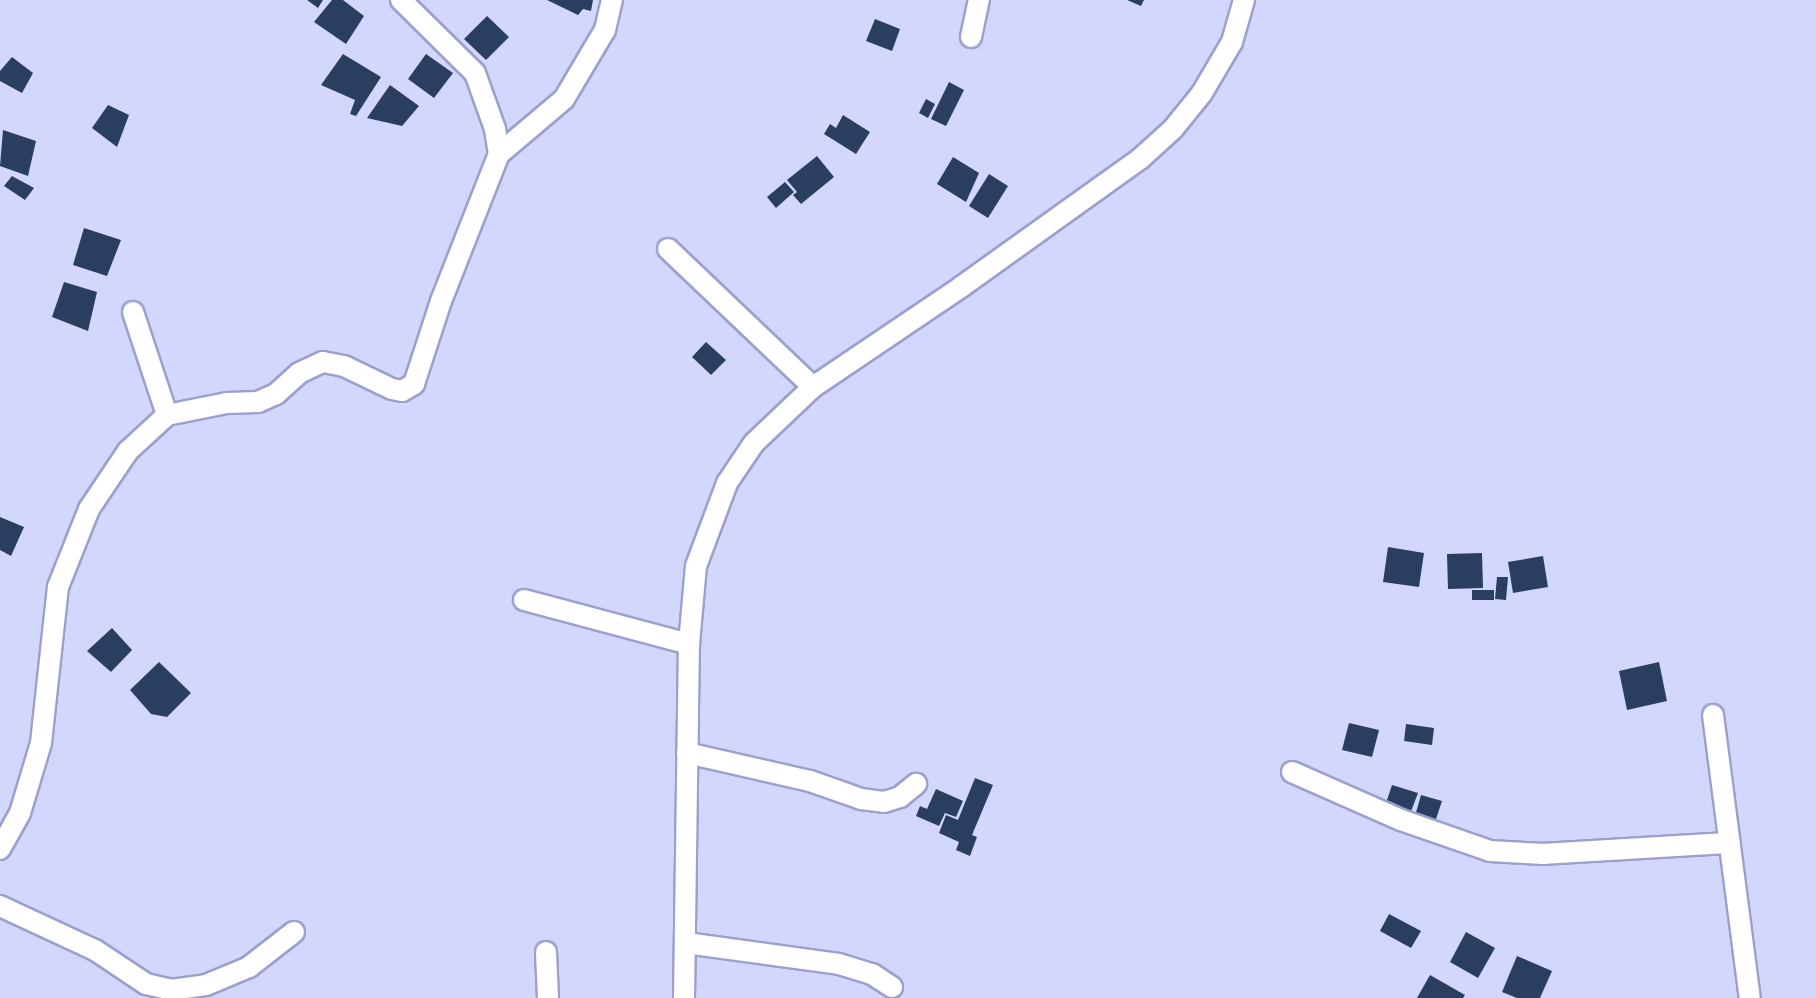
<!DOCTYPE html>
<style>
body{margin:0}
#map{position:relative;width:1816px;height:998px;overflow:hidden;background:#d3d7fe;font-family:Mulish,sans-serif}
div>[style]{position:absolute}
.building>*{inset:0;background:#2a3e62}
.roads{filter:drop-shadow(2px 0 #9ca0ce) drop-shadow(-2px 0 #9ca0ce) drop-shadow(0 2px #9ca0ce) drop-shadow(0 -2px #9ca0ce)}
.minor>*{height:20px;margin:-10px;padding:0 10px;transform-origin:10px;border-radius:10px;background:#fff}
span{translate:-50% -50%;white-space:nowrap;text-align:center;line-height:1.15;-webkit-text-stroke:6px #e4e6fa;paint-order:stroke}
</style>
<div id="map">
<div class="building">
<i style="clip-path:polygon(307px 0,323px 0,318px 8px)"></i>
<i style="clip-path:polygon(332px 0,343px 0,364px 16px,346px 44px,314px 22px)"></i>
<i style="clip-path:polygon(547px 0,593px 0,591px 11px,583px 9px,578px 15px)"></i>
<i style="clip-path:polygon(1127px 0,1144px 0,1141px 6px)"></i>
<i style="clip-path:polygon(487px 16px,509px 37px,486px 60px,464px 39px)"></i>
<i style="clip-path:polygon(875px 19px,900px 29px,892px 51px,866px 41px)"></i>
<i style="clip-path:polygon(343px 54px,381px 77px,356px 116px,350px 114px,355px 100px,321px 85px)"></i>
<i style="clip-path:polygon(426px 54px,453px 73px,434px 98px,408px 79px)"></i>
<i style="clip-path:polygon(12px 57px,33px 73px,22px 93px,0 81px,0 71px)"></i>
<i style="clip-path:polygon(949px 82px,964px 90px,946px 126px,931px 119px)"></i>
<i style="clip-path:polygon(390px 85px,419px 106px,402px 126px,367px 118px)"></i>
<i style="clip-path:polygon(926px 99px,935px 104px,928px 118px,919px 113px)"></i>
<i style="clip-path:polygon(108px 105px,129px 115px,117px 147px,92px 128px)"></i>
<i style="clip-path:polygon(843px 115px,870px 132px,856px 154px,824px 134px,830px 124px,836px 128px)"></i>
<i style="clip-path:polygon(3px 130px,36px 141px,28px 176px,0 166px)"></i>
<i style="clip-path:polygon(817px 156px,834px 177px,801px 204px,793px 195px,797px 192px,787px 180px)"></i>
<i style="clip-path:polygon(953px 157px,979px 173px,966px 202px,937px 184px)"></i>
<i style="clip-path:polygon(989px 174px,1008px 186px,988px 218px,969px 206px)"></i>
<i style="clip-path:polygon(12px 176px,34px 188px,25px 200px,4px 186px)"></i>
<i style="clip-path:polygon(785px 182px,794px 192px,776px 208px,767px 197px)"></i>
<i style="clip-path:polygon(84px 228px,121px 240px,107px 276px,73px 265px)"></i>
<i style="clip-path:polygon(64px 282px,97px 292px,88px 331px,52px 317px)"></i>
<i style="clip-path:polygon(706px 342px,726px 360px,711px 375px,692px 357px)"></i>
<i style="clip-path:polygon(0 517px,24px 527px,11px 556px,0 550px)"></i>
<i style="clip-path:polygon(1388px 547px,1424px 553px,1419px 587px,1383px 582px)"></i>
<i style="clip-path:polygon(1482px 553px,1483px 588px,1448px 589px,1447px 554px)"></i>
<i style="clip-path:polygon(1543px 556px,1548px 587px,1513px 593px,1508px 562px)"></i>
<i style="clip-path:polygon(1497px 577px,1508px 577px,1506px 600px,1495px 599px)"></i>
<i style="clip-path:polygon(1472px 590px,1494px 590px,1494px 600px,1472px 600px)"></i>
<i style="clip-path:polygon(112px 628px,132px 650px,111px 672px,87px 651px)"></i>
<i style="clip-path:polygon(159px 662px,191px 693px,167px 717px,151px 714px,130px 690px)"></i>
<i style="clip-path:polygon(1659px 662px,1667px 701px,1627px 710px,1619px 671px)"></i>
<i style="clip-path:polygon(1349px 723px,1379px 730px,1372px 757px,1342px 750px)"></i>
<i style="clip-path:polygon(1406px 724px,1434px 728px,1432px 745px,1404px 741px)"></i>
<i style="clip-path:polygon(975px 778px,993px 785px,972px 835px,977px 837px,970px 856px,956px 850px,959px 842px,939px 833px,946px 815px,958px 820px)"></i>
<i style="clip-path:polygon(1392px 785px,1418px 793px,1410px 814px,1385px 806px)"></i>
<i style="clip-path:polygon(936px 789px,963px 801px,956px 817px,945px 813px,939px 826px,916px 816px,920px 806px,927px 809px)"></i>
<i style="clip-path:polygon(1421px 795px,1442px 801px,1435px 822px,1415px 816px)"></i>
<i style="clip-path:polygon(1389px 914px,1421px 931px,1411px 948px,1380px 931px)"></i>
<i style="clip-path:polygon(1466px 932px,1495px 948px,1478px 978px,1450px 962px)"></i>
<i style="clip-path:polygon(1517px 956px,1552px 971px,1540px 998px,1517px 998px,1502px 992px)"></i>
<i style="clip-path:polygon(1430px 975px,1465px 995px,1463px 998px,1417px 998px)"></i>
</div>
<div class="roads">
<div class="minor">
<i style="left:401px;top:0;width:104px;rotate:44.6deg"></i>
<i style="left:475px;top:73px;width:59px;rotate:70.3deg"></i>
<i style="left:495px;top:129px;width:25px;rotate:81deg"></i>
<i style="left:971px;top:37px;width:38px;rotate:-78deg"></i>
<i style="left:668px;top:249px;width:200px;rotate:43.6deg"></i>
<i style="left:133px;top:312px;width:108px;rotate:71.7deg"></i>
<i style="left:524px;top:600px;width:171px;rotate:14.9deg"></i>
<i style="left:1713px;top:715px;width:285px;rotate:82.6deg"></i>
<i style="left:687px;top:753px;width:126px;rotate:12.8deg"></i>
<i style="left:810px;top:781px;width:54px;rotate:19.4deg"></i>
<i style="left:861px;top:799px;width:23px;rotate:7deg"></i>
<i style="left:884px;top:802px;width:17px;rotate:-17deg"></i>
<i style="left:900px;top:797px;width:21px;rotate:-39deg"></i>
<i style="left:1292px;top:772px;width:119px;rotate:23.8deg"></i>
<i style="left:1401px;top:820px;width:94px;rotate:19.2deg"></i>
<i style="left:1490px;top:851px;width:53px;rotate:3.2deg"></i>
<i style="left:1543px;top:854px;width:187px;rotate:-3.4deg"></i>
<i style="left:0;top:849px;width:41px;rotate:-60.9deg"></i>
<i style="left:20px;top:813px;width:73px;rotate:-73.3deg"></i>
<i style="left:41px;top:743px;width:157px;rotate:-83.8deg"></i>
<i style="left:58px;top:587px;width:84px;rotate:-68.3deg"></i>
<i style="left:89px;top:509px;width:70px;rotate:-56.1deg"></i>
<i style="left:128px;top:451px;width:53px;rotate:-42.7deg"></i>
<i style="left:167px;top:415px;width:61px;rotate:-11.3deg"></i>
<i style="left:227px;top:403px;width:31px;rotate:-2deg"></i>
<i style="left:258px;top:402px;width:20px;rotate:-24deg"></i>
<i style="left:276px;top:394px;width:31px;rotate:-42deg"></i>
<i style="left:299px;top:373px;width:26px;rotate:-25deg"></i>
<i style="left:323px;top:362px;width:21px;rotate:11deg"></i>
<i style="left:344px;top:366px;width:53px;rotate:25.6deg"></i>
<i style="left:392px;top:389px;width:10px;rotate:11deg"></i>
<i style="left:402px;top:391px;width:14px;rotate:-30deg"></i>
<i style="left:414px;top:384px;width:87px;rotate:-72deg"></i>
<i style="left:441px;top:301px;width:158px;rotate:-68.5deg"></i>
<i style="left:499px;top:154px;width:85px;rotate:-40.2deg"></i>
<i style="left:564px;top:99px;width:80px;rotate:-59.3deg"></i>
<i style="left:605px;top:30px;width:31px;rotate:-77deg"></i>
<i style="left:0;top:906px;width:105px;rotate:24.9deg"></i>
<i style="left:95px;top:950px;width:61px;rotate:33.7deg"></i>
<i style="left:146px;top:984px;width:26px;rotate:13deg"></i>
<i style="left:171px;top:990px;width:35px;rotate:-8deg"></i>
<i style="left:206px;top:985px;width:47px;rotate:-22.7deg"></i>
<i style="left:249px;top:967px;width:57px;rotate:-37.9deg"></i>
<i style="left:686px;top:943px;width:154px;rotate:7.8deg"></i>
<i style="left:839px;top:964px;width:34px;rotate:17deg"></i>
<i style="left:872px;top:974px;width:24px;rotate:33deg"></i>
<i style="left:546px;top:952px;width:46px;rotate:87.5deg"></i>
<i style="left:684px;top:998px;width:354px;rotate:-89.2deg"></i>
<i style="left:689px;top:644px;width:78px;rotate:-84.9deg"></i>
<i style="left:696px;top:566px;width:89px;rotate:-69.5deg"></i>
<i style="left:727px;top:483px;width:48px;rotate:-56deg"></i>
<i style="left:754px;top:443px;width:81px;rotate:-43.5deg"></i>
<i style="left:813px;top:387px;width:179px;rotate:-34deg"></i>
<i style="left:961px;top:287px;width:221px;rotate:-35.6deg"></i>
<i style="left:1141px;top:158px;width:43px;rotate:-42.2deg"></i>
<i style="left:1173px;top:129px;width:46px;rotate:-51.1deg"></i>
<i style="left:1202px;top:93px;width:59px;rotate:-59.5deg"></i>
<i style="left:1232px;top:42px;width:44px;rotate:-74.1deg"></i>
</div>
</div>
</div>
